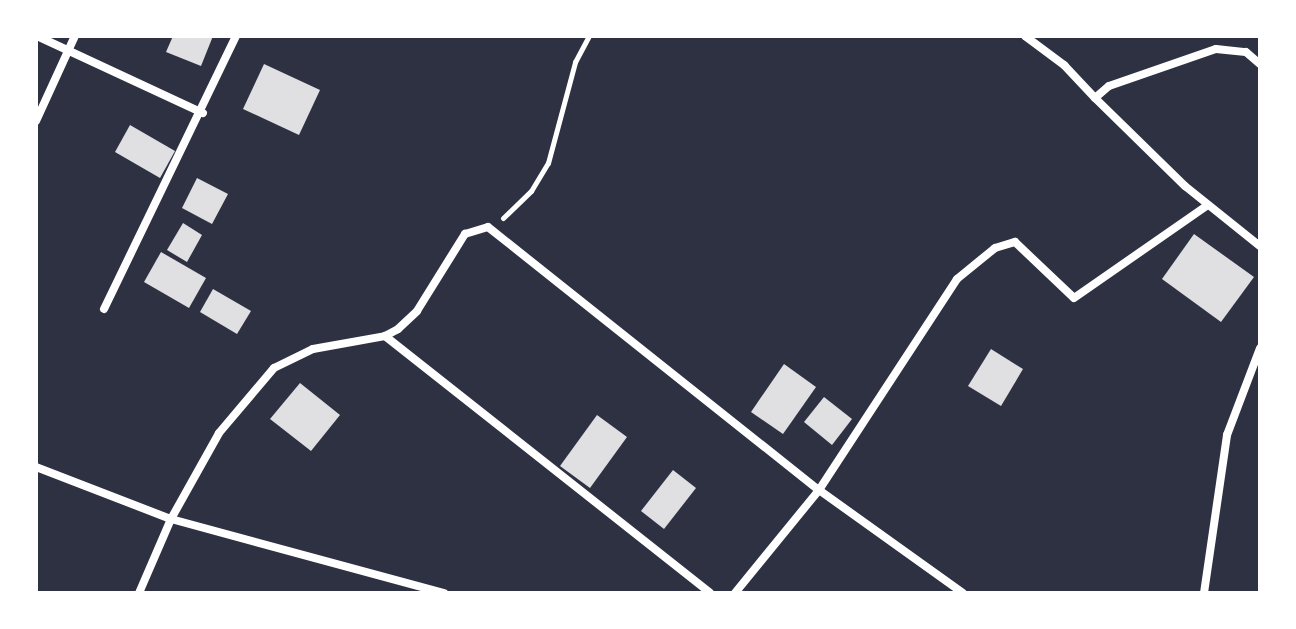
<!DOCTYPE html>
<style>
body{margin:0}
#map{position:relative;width:1296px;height:629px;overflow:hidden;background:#2d3142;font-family:"IBM Plex Sans",sans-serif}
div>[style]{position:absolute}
.building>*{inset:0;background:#e0e0e3}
.path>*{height:5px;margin:-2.5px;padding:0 2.5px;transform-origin:2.5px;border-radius:2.5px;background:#fff}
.minor>*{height:8px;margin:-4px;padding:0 4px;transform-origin:4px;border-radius:4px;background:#fff}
span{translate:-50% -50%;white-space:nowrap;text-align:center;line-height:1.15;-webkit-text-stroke:7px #fff;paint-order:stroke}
.frame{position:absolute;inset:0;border:38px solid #fff;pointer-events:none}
</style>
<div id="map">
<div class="building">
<i style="clip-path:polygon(173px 36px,213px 36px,201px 66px,166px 52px)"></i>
<i style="clip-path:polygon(264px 64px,320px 90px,299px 135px,243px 109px)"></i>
<i style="clip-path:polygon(130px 125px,175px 151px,160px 178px,115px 152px)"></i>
<i style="clip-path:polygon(197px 178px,228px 194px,212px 224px,182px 208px)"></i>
<i style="clip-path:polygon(183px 223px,202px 235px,187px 262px,167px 250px)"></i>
<i style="clip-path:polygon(1194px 234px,1254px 277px,1221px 322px,1162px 279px)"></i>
<i style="clip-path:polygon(161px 252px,206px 278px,189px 308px,144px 282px)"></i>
<i style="clip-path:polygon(213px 289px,251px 311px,237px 334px,200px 312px)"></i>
<i style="clip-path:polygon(991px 349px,1023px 369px,1001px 406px,968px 386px)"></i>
<i style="clip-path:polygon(784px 364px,816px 387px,783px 434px,751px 412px)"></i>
<i style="clip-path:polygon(300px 383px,340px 415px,311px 451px,270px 419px)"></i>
<i style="clip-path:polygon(824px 397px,852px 419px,832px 445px,804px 422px)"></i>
<i style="clip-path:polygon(597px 415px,627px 437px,590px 488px,560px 466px)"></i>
<i style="clip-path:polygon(673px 470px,696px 488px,664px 529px,641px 511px)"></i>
</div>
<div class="path">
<i style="left:503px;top:218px;width:39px;rotate:-44deg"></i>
<i style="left:531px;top:191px;width:33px;rotate:-59deg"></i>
<i style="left:548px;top:163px;width:105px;rotate:-75deg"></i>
<i style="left:575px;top:62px;width:30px;rotate:-62deg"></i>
</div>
<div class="minor">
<i style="left:37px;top:36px;width:183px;rotate:24.9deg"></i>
<i style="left:1025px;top:36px;width:49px;rotate:36.6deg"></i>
<i style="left:1064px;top:65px;width:45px;rotate:46.8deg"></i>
<i style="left:1095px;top:98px;width:18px;rotate:-41deg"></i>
<i style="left:1109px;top:86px;width:113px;rotate:-19.1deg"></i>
<i style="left:1216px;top:49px;width:30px;rotate:6deg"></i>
<i style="left:1246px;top:52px;width:18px;rotate:41deg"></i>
<i style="left:1095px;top:98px;width:126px;rotate:44.4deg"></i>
<i style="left:1185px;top:186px;width:96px;rotate:38.7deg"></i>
<i style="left:36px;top:121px;width:94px;rotate:-65.4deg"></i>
<i style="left:104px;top:309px;width:303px;rotate:-64.2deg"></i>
<i style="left:385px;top:336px;width:414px;rotate:38.3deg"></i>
<i style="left:36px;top:467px;width:145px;rotate:21.1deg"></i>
<i style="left:171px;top:519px;width:283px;rotate:15.2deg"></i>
<i style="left:139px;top:593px;width:81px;rotate:-66.6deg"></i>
<i style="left:171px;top:519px;width:98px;rotate:-60.8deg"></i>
<i style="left:219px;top:433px;width:85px;rotate:-49.8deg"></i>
<i style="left:274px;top:368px;width:43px;rotate:-26deg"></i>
<i style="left:313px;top:349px;width:73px;rotate:-10.2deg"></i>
<i style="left:385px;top:336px;width:15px;rotate:-28deg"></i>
<i style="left:398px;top:329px;width:26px;rotate:-43deg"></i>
<i style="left:417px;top:311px;width:91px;rotate:-58.1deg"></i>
<i style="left:465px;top:234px;width:24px;rotate:-17deg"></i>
<i style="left:488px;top:227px;width:423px;rotate:38.5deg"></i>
<i style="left:819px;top:490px;width:177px;rotate:35.6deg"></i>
<i style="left:735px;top:593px;width:133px;rotate:-50.8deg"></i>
<i style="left:819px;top:490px;width:252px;rotate:-56.8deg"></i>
<i style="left:957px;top:279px;width:49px;rotate:-39.2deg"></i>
<i style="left:995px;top:248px;width:21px;rotate:-17deg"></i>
<i style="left:1015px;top:242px;width:81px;rotate:43.5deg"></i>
<i style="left:1074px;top:298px;width:163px;rotate:-34.8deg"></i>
<i style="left:1204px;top:593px;width:160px;rotate:-81.7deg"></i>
<i style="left:1227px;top:435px;width:93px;rotate:-69.2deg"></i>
</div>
<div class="frame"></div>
</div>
